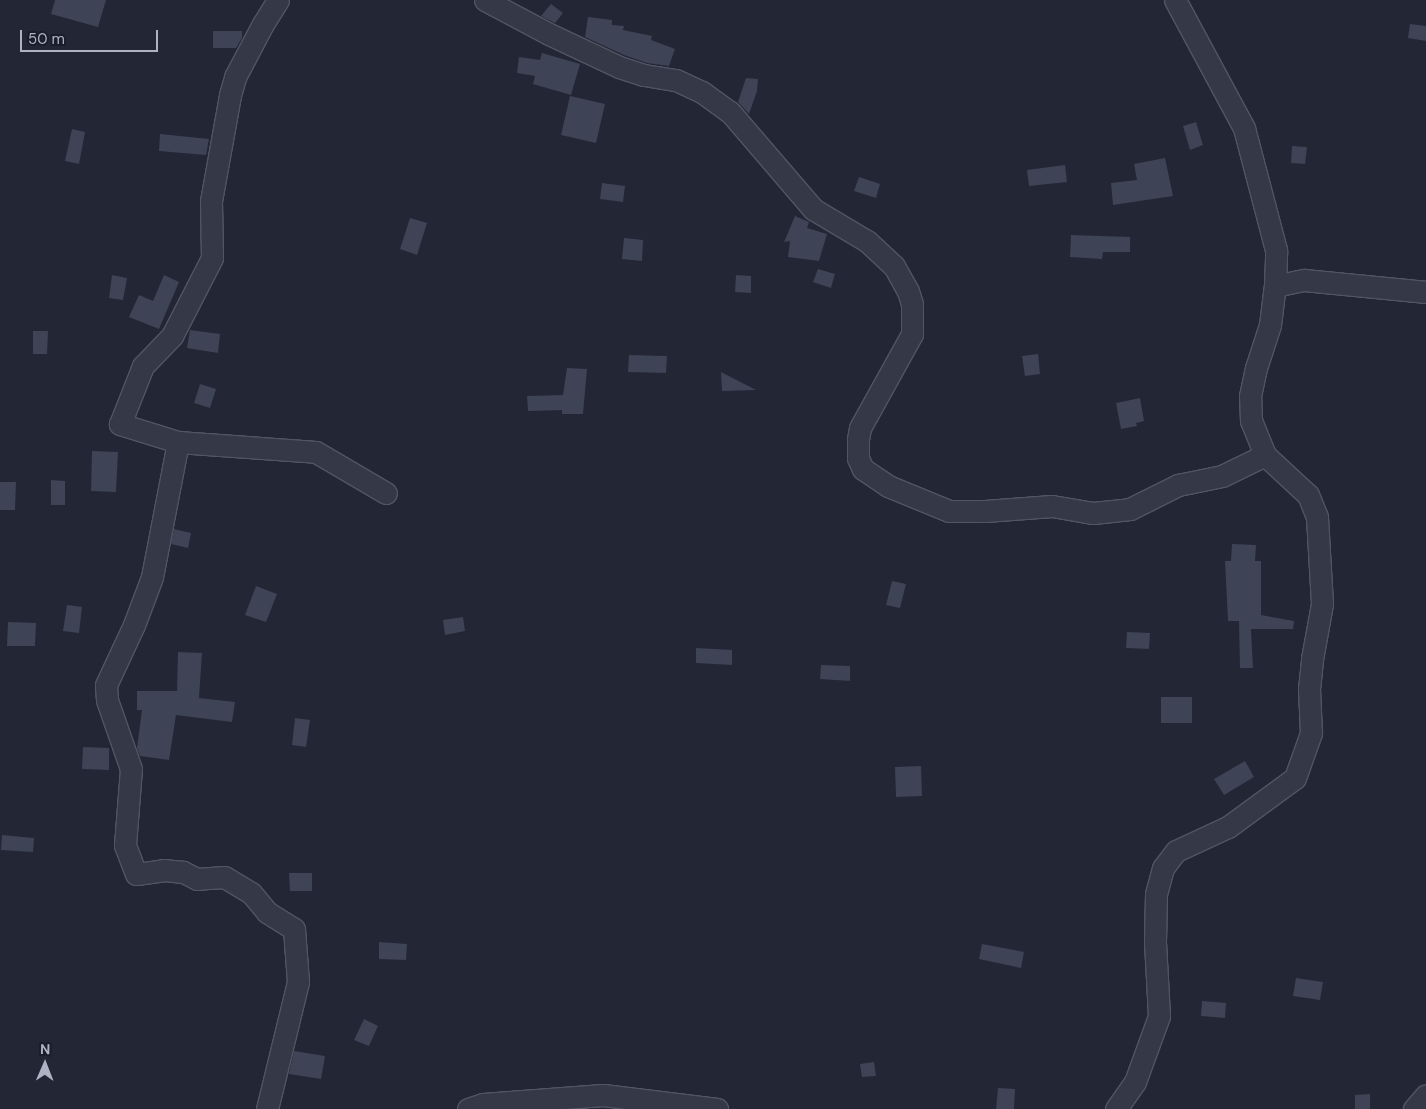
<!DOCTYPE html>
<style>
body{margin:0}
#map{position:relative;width:1426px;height:1109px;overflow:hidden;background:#222635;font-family:"DM Sans",sans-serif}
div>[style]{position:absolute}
.building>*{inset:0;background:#3e4356}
.roads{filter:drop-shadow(1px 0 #525564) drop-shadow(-1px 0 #525564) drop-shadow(0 1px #525564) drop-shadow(0 -1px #525564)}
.street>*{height:21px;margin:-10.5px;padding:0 10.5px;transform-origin:10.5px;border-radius:10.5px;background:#353846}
span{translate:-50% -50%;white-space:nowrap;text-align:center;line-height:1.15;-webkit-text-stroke:5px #1a1d2b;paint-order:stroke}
.north{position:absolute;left:20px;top:1039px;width:50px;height:50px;-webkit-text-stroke:4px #1a1d2b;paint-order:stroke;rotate:1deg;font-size:14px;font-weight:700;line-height:20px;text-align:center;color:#afb2c3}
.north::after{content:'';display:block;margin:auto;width:18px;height:22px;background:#afb2c3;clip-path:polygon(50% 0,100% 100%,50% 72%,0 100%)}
.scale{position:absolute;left:20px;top:30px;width:138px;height:22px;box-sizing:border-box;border:2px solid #afb2c3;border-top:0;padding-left:6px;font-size:15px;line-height:18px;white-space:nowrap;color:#afb2c3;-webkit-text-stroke:4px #1a1d2b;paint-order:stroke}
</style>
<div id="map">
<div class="building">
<i style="clip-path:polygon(55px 0,106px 0,98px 27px,51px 14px)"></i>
<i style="clip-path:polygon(551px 4px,563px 13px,555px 23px,541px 16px)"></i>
<i style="clip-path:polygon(588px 17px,612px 20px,612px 25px,624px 26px,623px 30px,652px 36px,651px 40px,675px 49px,669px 66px,647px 63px,624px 55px,585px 37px)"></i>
<i style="clip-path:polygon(1410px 24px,1426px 26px,1426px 41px,1408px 38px)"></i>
<i style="clip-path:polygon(213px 31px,242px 31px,242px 38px,236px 48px,213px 48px)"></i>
<i style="clip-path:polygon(542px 53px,580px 64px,571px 95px,533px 84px,535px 76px,517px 73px,519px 57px,540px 60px)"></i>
<i style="clip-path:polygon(746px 78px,758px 79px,757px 91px,749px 114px,738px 102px)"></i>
<i style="clip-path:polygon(570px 96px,605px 104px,596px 143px,561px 135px)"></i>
<i style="clip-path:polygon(1196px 122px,1203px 145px,1190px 150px,1183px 126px)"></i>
<i style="clip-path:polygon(72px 129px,85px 132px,79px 164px,65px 161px)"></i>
<i style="clip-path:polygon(160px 134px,209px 139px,206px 155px,159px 151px)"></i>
<i style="clip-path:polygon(1292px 146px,1307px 147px,1305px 164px,1291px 163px)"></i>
<i style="clip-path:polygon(1165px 158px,1173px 196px,1113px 205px,1111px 183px,1137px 180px,1134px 164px)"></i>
<i style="clip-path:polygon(1065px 165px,1067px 182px,1029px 186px,1027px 170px)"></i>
<i style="clip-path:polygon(859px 177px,880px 184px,876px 198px,854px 191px)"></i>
<i style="clip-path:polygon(602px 183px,625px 186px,623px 202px,600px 199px)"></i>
<i style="clip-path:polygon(795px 216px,809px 222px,807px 228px,827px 234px,819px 261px,788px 257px,790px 241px,784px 242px)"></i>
<i style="clip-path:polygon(410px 218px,427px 223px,417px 255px,400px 249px)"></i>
<i style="clip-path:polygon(1071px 235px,1130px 237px,1130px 252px,1103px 252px,1102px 259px,1070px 257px)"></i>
<i style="clip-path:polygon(624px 238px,643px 240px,642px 261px,622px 259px)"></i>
<i style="clip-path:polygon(818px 269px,835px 274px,831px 288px,813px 282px)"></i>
<i style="clip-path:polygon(112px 275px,127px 278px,123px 300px,109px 298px)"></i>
<i style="clip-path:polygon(164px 275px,179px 282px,159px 329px,129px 317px,139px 295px,153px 301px)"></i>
<i style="clip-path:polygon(736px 275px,751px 276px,751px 293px,735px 292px)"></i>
<i style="clip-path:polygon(190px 330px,220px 334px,218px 353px,187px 348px)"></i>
<i style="clip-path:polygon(33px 331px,48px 331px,47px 354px,33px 354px)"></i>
<i style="clip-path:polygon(1038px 354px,1040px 374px,1025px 376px,1022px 356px)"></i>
<i style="clip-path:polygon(629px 355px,667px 356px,666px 373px,628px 372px)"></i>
<i style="clip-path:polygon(567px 368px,587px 369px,583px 414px,562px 414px,562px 410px,528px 411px,527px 396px,563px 395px)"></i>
<i style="clip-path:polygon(721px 372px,756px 390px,722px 391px)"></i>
<i style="clip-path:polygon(200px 384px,216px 389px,210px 408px,194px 403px)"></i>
<i style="clip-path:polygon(1140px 398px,1144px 421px,1136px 423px,1137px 426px,1121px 429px,1116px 403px)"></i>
<i style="clip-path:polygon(92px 451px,118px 452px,116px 492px,91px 491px)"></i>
<i style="clip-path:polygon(51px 480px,65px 481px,65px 505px,51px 505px)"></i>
<i style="clip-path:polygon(0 482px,16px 482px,15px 510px,0 510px)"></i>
<i style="clip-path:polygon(174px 529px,191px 533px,188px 548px,171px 544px)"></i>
<i style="clip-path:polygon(1232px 544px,1256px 545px,1255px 561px,1261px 561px,1261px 615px,1294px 621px,1293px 629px,1251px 629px,1253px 668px,1240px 668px,1239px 621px,1228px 621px,1225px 561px,1231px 561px)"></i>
<i style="clip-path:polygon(892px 581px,906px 584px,900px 608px,886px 605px)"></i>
<i style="clip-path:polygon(256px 586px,277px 594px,266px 622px,245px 615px)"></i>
<i style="clip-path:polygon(67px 605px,82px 607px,79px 633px,63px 631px)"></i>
<i style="clip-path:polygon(463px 617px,465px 631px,445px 635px,443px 620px)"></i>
<i style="clip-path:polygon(8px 622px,36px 623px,35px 646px,7px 646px)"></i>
<i style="clip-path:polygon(1127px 632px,1150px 633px,1149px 649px,1126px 648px)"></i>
<i style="clip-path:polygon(696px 648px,732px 650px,732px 665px,696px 663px)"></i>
<i style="clip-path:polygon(178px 652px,202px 653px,199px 698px,235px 702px,232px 722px,176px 715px,169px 760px,140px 756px,137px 748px,142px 710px,137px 710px,137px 691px,177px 691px)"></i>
<i style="clip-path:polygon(821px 665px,850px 666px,850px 681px,820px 679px)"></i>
<i style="clip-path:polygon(1161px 697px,1192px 697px,1192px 723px,1161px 723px)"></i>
<i style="clip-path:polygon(295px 718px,310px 720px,306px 747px,292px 745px)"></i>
<i style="clip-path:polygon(83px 747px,109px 748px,109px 770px,82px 769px)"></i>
<i style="clip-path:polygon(1245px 761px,1254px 777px,1224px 795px,1214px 779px)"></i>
<i style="clip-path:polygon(921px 766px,922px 796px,896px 797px,895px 767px)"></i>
<i style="clip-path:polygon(2px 835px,34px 838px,33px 852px,1px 850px)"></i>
<i style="clip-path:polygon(289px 873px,312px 873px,312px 891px,290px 891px)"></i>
<i style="clip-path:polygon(379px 942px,407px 944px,406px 960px,379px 959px)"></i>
<i style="clip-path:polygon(982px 944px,1024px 952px,1021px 968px,979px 959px)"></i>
<i style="clip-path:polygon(1296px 978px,1323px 982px,1320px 1000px,1293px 996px)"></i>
<i style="clip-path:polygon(1202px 1001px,1226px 1003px,1225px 1018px,1201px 1016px)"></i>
<i style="clip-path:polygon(364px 1019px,378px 1026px,369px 1046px,354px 1040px)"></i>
<i style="clip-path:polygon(294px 1051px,325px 1056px,321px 1079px,289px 1074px)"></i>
<i style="clip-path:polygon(874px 1062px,876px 1076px,862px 1077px,860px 1064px)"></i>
<i style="clip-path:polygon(998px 1088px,1015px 1089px,1014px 1109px,996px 1109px)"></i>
<i style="clip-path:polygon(1370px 1094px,1370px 1109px,1355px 1109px,1355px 1095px)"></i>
</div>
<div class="roads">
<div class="street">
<i style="left:485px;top:0;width:72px;rotate:28deg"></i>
<i style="left:549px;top:34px;width:77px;rotate:25.2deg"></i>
<i style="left:619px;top:67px;width:26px;rotate:18deg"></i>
<i style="left:644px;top:75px;width:32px;rotate:9deg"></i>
<i style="left:676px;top:80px;width:29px;rotate:25deg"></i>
<i style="left:702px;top:92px;width:34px;rotate:36deg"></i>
<i style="left:730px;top:112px;width:128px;rotate:49.4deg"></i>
<i style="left:813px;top:209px;width:63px;rotate:30.7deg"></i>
<i style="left:867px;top:241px;width:37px;rotate:43deg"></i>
<i style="left:894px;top:266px;width:29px;rotate:61deg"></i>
<i style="left:908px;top:291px;width:14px;rotate:73deg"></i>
<i style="left:912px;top:304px;width:30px;rotate:90deg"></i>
<i style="left:912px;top:334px;width:107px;rotate:119deg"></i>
<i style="left:860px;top:428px;width:11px;rotate:100deg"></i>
<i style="left:858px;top:439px;width:19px;rotate:90deg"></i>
<i style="left:858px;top:458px;width:12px;rotate:66deg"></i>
<i style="left:863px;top:469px;width:30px;rotate:34deg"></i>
<i style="left:888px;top:486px;width:66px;rotate:22.3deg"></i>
<i style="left:949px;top:511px;width:36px"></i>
<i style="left:985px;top:511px;width:67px;rotate:-4.3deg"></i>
<i style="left:1052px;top:506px;width:42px;rotate:9.7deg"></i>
<i style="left:1093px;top:513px;width:37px;rotate:-6deg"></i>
<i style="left:1130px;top:509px;width:54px;rotate:-26.6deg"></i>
<i style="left:1178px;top:485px;width:45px;rotate:-11.6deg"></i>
<i style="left:1222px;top:476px;width:48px;rotate:-26deg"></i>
<i style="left:1275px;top:286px;width:30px;rotate:-12deg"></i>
<i style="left:1304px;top:280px;width:123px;rotate:5.6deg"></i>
<i style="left:178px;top:442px;width:138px;rotate:4.1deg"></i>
<i style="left:316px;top:452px;width:81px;rotate:30.4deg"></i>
<i style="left:267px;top:1109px;width:131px;rotate:-76.3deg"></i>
<i style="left:298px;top:982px;width:53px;rotate:-94.3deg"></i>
<i style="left:294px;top:929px;width:32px;rotate:-148deg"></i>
<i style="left:267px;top:912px;width:25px;rotate:-130deg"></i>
<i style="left:251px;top:893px;width:31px;rotate:-149deg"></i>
<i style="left:224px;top:877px;width:27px;rotate:176deg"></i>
<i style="left:197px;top:879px;width:16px;rotate:-153deg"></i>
<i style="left:183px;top:872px;width:18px;rotate:-174deg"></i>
<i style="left:165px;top:870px;width:29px;rotate:172deg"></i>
<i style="left:136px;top:874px;width:31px;rotate:-111deg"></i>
<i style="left:125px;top:845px;width:76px;rotate:-85.5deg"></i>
<i style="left:131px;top:769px;width:73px;rotate:-109.2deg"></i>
<i style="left:107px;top:700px;width:15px;rotate:-94deg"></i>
<i style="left:106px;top:685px;width:66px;rotate:-65deg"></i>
<i style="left:134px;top:625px;width:51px;rotate:-69.4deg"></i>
<i style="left:152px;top:577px;width:137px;rotate:-79.1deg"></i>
<i style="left:178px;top:442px;width:61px;rotate:-162.8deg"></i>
<i style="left:120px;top:424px;width:62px;rotate:-68.4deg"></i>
<i style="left:143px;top:366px;width:42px;rotate:-46deg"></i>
<i style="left:172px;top:336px;width:88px;rotate:-62.9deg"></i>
<i style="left:212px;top:258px;width:57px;rotate:-91deg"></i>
<i style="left:211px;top:201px;width:108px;rotate:-79.8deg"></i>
<i style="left:230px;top:95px;width:19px;rotate:-74deg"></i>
<i style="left:235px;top:77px;width:60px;rotate:-62.2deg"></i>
<i style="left:263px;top:24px;width:28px;rotate:-58deg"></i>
<i style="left:468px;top:1109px;width:16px;rotate:-18deg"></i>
<i style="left:483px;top:1104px;width:120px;rotate:-4.3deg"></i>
<i style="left:603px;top:1095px;width:115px;rotate:7deg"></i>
<i style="left:1116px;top:1109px;width:33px;rotate:-55deg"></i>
<i style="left:1135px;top:1082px;width:70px;rotate:-70deg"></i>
<i style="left:1159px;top:1016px;width:74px;rotate:-93.1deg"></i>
<i style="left:1155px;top:942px;width:48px;rotate:-88.8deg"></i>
<i style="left:1156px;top:894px;width:27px;rotate:-75deg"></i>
<i style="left:1163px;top:868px;width:21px;rotate:-53deg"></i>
<i style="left:1176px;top:851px;width:57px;rotate:-24.8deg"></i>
<i style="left:1228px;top:827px;width:83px;rotate:-36.2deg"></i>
<i style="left:1295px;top:778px;width:48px;rotate:-70.4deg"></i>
<i style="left:1311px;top:733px;width:44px;rotate:-92.6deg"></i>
<i style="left:1309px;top:689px;width:30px;rotate:-84deg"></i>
<i style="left:1312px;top:659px;width:56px;rotate:-79.7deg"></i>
<i style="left:1322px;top:604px;width:87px;rotate:-93.3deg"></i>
<i style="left:1317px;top:517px;width:24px;rotate:-112deg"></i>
<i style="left:1308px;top:495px;width:59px;rotate:-137.1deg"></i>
<i style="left:1265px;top:455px;width:37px;rotate:-112deg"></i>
<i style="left:1251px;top:421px;width:25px;rotate:-92deg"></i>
<i style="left:1250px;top:396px;width:29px;rotate:-78deg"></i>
<i style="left:1256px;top:368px;width:45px;rotate:-72deg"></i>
<i style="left:1270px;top:325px;width:39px;rotate:-83deg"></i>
<i style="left:1275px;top:286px;width:36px;rotate:-88deg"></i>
<i style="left:1276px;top:250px;width:126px;rotate:-104.7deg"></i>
<i style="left:1244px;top:128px;width:145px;rotate:-118.3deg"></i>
<i style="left:1414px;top:1109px;width:18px;rotate:-49deg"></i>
</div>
</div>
<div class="north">N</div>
<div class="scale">50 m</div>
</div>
